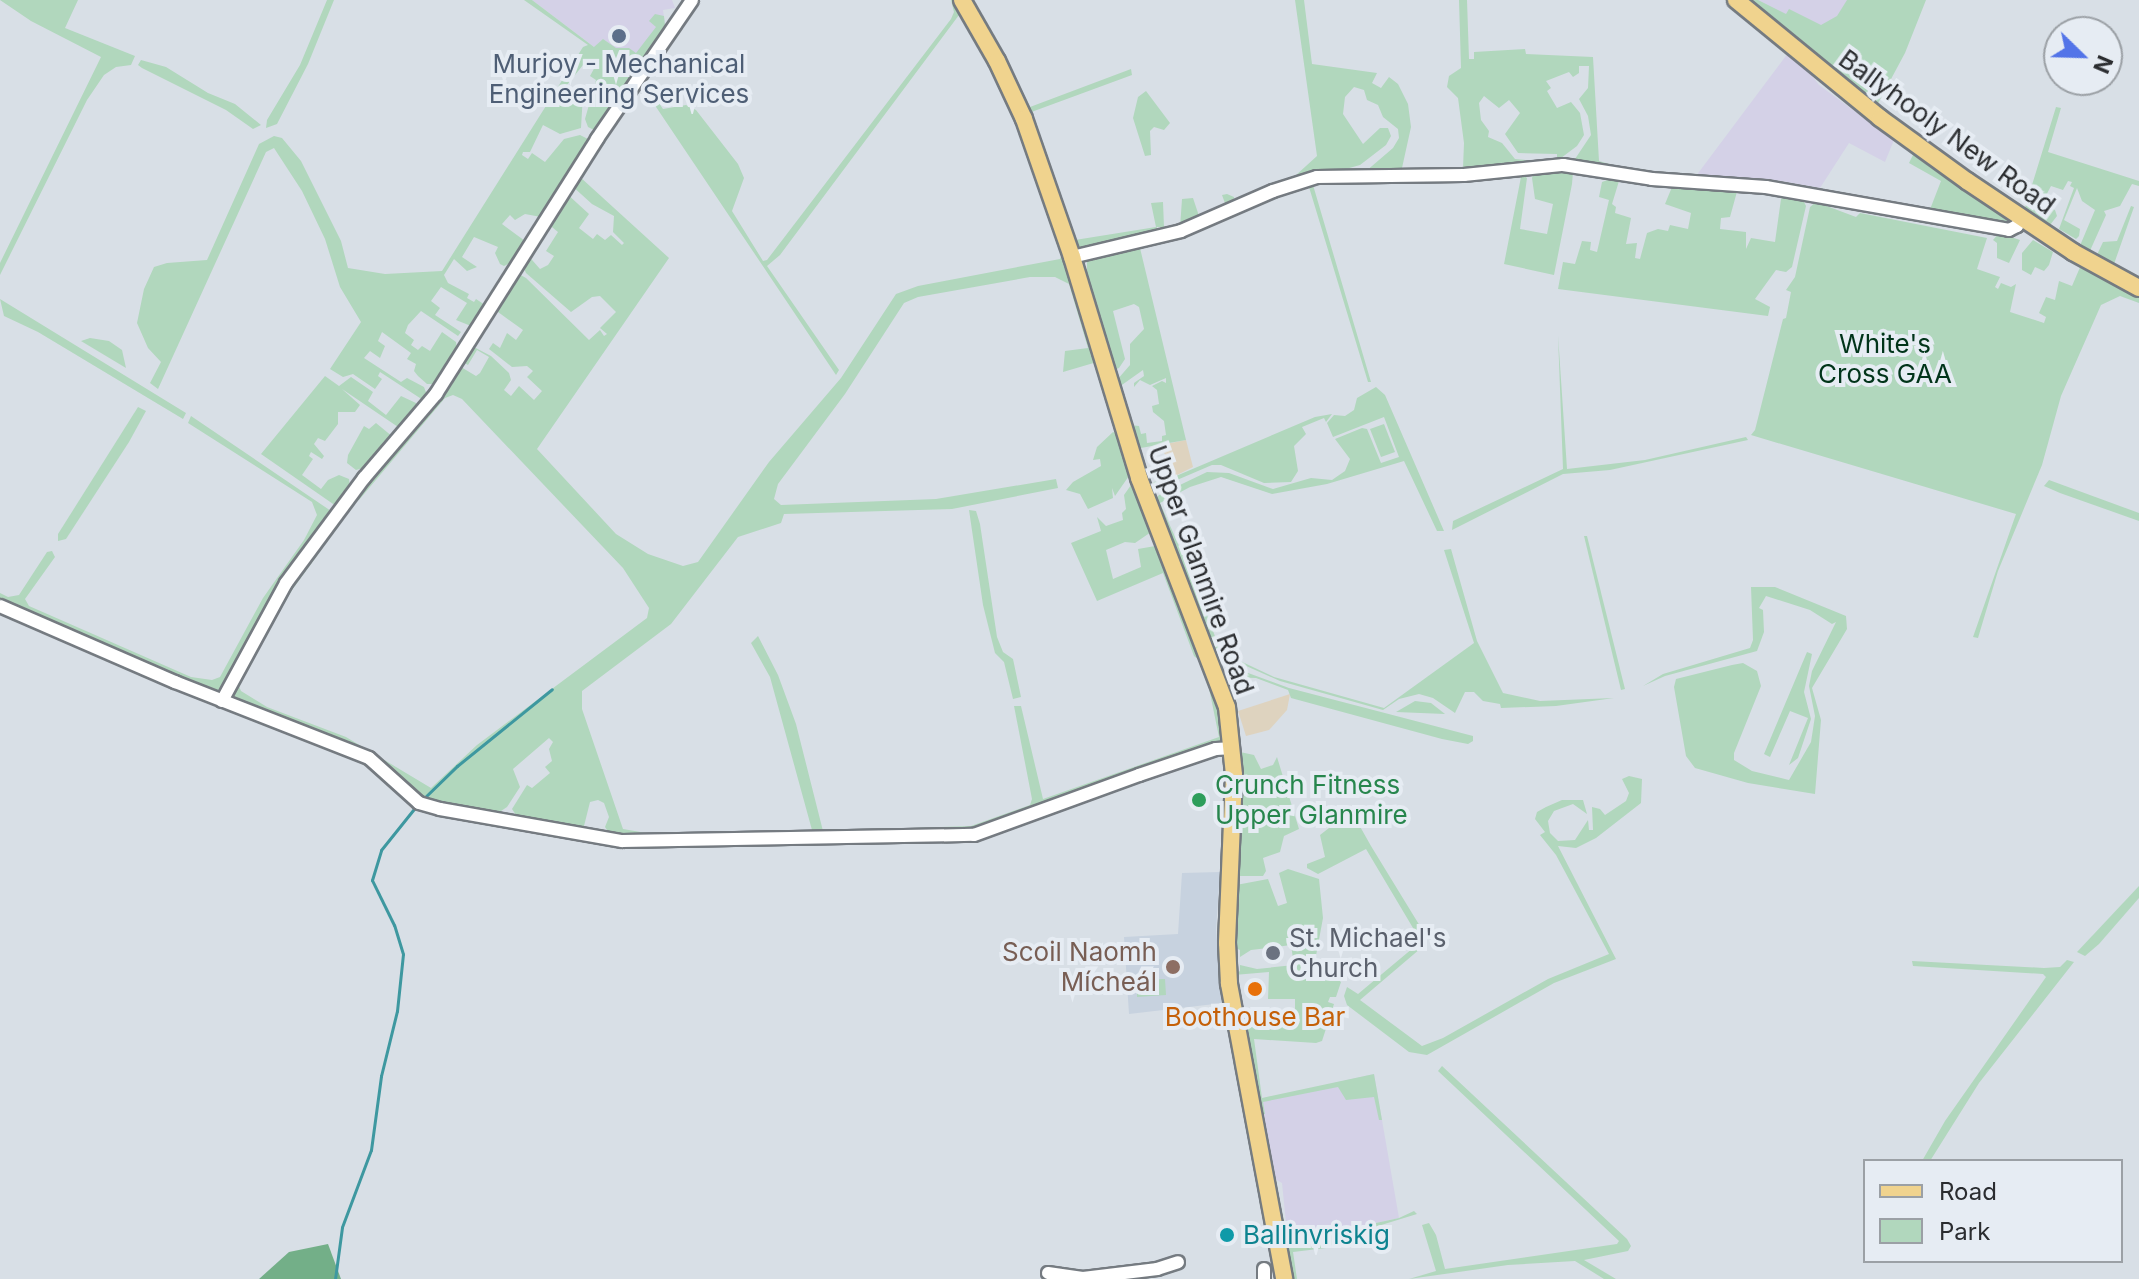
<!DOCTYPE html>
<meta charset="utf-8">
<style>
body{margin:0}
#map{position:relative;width:2139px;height:1279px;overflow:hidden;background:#d8dfe6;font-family:Inter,sans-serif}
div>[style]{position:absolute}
.commercial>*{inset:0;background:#ded3bf}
.industrial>*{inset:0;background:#d4d1e7}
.built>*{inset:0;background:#c7d2df}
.green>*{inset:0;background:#b1d7bd}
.forest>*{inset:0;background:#73af88}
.stream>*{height:3px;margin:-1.5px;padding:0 1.5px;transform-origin:1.5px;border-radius:1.5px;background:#3e98a0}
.roads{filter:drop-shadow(2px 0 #757b81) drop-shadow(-2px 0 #757b81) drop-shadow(0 2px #757b81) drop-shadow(0 -2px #757b81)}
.minor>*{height:12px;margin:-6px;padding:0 6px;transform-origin:6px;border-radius:6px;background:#fff}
.major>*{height:16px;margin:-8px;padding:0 8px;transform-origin:8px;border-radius:8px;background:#f0d38e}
.dots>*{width:22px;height:22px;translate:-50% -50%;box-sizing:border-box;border:4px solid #e6ecf3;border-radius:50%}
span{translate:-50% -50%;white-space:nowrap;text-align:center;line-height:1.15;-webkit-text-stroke:8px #e6ecf3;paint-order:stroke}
.service-label{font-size:26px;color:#4e5e75}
.street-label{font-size:26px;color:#2b2d30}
.park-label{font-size:26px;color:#01341a}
.leisure-label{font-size:26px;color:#27864d}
.left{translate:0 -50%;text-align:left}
.worship-label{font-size:26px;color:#5b616d}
.education-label{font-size:26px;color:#785e54}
.right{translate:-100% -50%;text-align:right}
.food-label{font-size:26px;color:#c56008}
.culture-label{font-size:26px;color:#0d838f}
.legend{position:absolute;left:1863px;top:1159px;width:260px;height:104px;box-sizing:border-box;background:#e6ecf3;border:2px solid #9ba0a5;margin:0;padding:10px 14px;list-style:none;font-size:24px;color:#2b2d30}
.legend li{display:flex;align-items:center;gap:16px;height:40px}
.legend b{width:40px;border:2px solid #9ba0a5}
.north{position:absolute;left:2043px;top:16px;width:80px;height:80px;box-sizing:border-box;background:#e6ecf3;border:2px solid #9ba0a5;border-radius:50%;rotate:113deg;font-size:22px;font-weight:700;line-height:32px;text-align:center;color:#2b2d30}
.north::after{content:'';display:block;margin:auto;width:28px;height:36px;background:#5374e8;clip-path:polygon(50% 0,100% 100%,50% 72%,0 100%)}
</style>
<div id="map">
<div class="commercial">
<i style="clip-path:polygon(1186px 440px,1193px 467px,1169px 479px,1167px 456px,1163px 452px,1152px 454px,1151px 447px)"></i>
<i style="clip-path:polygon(1290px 694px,1287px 710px,1269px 730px,1246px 736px,1238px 711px)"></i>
</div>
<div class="industrial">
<i style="clip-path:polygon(532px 0,672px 0,675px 8px,663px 10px,665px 25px,630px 74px)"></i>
<i style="clip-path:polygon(1750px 0,1868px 0,1827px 66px)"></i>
<i style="clip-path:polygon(1791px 49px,1819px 85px,1894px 140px,1885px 162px,1849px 143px,1820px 188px,1775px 180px,1696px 176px)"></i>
<i style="clip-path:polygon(1374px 1074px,1399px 1218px,1288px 1242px,1282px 1183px,1273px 1178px,1260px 1115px,1265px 1114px,1262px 1099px)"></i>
</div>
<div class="built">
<i style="clip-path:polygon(1220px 872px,1216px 930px,1223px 1003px,1129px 1014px,1124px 937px,1178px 934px,1182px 873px)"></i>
</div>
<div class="green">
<i style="clip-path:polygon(0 0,78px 0,65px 28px,135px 56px,131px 65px,116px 67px,104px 75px,87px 100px,0 275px,0 263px,101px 57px,31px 21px)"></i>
<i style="clip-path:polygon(327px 0,334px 0,308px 64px,277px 124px,266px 128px,267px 120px,300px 65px)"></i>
<i style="clip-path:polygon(524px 0,532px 0,594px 47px,603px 39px,616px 48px,629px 48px,636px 53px,656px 27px,649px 21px,655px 14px,664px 16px,665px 25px,596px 131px,588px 127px,585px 119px,596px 80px,590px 76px,596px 65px,587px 60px,567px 85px,583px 94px,581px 128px,560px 134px,543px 125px,530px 152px,523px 152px,522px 155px,528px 159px,532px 153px,545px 162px,564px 139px,580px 135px,590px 140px,541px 217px,525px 214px,515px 220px,510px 215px,502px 224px,525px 241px,537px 224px,514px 261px,504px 266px,500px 264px,495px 253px,498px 247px,474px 237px,462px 257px,477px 267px,467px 271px,454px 259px,444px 275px,448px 283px,469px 294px,467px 298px,474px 302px,476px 299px,485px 305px,471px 326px,456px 320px,467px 303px,441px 287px,431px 301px,440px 308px,435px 315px,461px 332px,458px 336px,421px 311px,408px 325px,405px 333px,414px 340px,411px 345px,418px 350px,422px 346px,430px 351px,442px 332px,456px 342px,457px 350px,435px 384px,427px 384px,418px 376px,414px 371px,416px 364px,407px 359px,411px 353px,382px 332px,378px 341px,385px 346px,380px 358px,370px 351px,364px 358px,401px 382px,407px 378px,424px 387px,427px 395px,423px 400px,380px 372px,378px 376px,382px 379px,375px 389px,353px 374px,343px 377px,330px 369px,361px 322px,340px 287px,325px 239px,302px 191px,274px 148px,266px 152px,158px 389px,150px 383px,161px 362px,148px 348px,137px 323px,144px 289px,154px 267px,167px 263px,207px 260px,259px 144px,274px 136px,282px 138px,301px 161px,341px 241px,348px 268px,385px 274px,442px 271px,583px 47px,588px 45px)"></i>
<i style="clip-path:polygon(951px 0,957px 0,1020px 122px,1017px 123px,997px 78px,959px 15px,780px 255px,767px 266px,839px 370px,836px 375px,646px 92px,650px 90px,663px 109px,686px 105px,696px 110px,738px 164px,744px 178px,732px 211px,763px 261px,767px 260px,951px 19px,954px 12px)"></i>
<i style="clip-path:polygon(1295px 0,1304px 0,1312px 64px,1377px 73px,1372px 83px,1381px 88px,1389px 77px,1398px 84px,1408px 104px,1411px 127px,1402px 168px,1448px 168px,1448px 171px,1365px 172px,1393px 148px,1399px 138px,1398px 129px,1383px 117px,1378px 105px,1367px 100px,1364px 90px,1354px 87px,1345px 97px,1343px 114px,1363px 144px,1380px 128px,1388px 128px,1391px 136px,1386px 145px,1360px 165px,1257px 194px,1256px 190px,1295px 176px,1317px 156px)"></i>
<i style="clip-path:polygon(1459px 0,1467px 0,1469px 59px,1474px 59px,1474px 52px,1525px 49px,1526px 54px,1593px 57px,1599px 161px,1620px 167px,1620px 170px,1589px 161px,1573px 162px,1591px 135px,1588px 116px,1579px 99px,1588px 88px,1589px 66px,1579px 66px,1579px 73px,1573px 77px,1569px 72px,1546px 81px,1551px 88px,1547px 91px,1557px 108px,1571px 102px,1580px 113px,1584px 135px,1577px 146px,1557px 161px,1557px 154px,1518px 153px,1505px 134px,1520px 113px,1509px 100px,1499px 108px,1484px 96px,1479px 103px,1481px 120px,1489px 131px,1488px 137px,1502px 143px,1515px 159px,1545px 162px,1455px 171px,1455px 168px,1463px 168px,1464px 143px,1458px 98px,1447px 87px,1449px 76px,1461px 68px)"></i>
<i style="clip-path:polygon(1742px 0,1758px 0,1786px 14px,1789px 9px,1821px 25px,1837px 16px,1847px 0,1926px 0,1905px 53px,1876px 107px)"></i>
<i style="clip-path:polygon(141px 60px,166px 67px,208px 93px,235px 104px,261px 125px,253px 129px,226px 110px,142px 68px,138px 65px)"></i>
<i style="clip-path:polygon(1010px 66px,1030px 107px,1131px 69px,1132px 75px,1026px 114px,1007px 68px)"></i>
<i style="clip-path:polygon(638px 84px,580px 177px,669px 258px,537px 449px,616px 534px,648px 554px,683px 566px,698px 562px,769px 462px,841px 378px,896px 294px,918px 286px,1060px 259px,1062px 254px,1019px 130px,1022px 128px,1068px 258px,1097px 362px,1063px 372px,1065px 351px,1088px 348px,1069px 284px,1055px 277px,1030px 277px,918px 297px,904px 303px,845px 394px,778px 484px,774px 499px,781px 505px,936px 499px,1056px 479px,1058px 488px,952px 509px,784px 514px,781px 523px,738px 537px,671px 624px,582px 691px,582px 709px,623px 829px,652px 834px,812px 830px,770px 677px,751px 643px,758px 636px,778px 675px,796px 724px,823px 831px,971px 826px,1030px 805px,1032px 799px,1014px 706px,1021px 706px,1043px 799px,1219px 737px,1204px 664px,1194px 656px,1163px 573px,1097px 601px,1071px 543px,1101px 531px,1097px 517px,1106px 526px,1123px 520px,1122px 513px,1126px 509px,1124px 495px,1131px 485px,1138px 487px,1154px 530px,1135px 543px,1125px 542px,1106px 550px,1113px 579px,1141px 567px,1138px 549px,1161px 545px,1204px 654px,1224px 728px,1222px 741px,973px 831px,645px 840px,611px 836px,605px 827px,609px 817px,604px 803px,598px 800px,590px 802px,583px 830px,516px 815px,512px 809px,527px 785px,532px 788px,550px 773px,545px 767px,552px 761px,549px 749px,553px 742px,549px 738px,513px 769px,520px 787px,507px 807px,495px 815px,422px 800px,412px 794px,385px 763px,227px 699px,267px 620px,350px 501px,354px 505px,292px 590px,238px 684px,241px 691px,267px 707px,346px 737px,431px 788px,477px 745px,647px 618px,649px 608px,623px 568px,462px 399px,453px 395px,445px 398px,359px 500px,354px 497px,441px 393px,455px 369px,461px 367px,476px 376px,480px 373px,489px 357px,477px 350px,468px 365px,463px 362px,470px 345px,491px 356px,509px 373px,511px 380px,504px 390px,511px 396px,519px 386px,534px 400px,542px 391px,527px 377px,533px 371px,527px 366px,512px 367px,489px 349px,493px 343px,500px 348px,507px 333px,516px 340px,523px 330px,498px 312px,495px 305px,515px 272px,526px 278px,589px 340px,600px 330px,604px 336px,607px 334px,600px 328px,616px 312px,600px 296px,592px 297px,571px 312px,526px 273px,521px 262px,526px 253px,540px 269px,548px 265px,554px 256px,546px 251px,558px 232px,547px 223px,566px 193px,589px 214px,579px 228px,593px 239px,597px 234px,605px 240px,611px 235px,622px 245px,624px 243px,613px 232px,614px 216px,592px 204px,571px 185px)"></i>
<i style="clip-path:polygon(1146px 91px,1170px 123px,1164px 130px,1154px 127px,1150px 131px,1151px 155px,1145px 156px,1133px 118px,1138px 97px)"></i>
<i style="clip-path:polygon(1836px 91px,2009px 219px,2008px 224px,1929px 212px,1941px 181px,1909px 163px,1913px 155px,1847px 104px)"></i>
<i style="clip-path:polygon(2056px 107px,2061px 108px,2048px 152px,2139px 181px,2139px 186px,2132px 184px,2120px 206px,2104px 211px,2106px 215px,2089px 253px,2079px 248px,2095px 210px,2082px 201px,2077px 188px,2064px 220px,2080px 229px,2079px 236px,2076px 239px,2059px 229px,2074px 188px,2070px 186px,2072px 182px,2068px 181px,2063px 190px,2051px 186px,2042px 203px,2055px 210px,2057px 216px,2050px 225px,2024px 211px)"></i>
<i style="clip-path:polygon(1031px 121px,1043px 142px,1075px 240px,1156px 227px,1151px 203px,1163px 202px,1164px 227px,1157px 227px,1153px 236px,1076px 248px)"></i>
<i style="clip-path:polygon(1567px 168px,1573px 172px,1572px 184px,1554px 275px,1504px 264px,1521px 177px,1313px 185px,1371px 382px,1368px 382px,1309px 187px,1240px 209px,1292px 188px,1334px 178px,1521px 173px,1527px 178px,1520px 229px,1547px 234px,1553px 204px,1535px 199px,1532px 178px,1534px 172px)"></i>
<i style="clip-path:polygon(1616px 177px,1619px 181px,1612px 204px,1616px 207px,1615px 213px,1631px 218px,1626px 244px,1637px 243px,1635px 258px,1640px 259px,1647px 233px,1658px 229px,1668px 231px,1670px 225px,1688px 229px,1691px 213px,1665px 204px,1672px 187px,1738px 188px,1730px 217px,1721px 218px,1720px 229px,1746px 232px,1746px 249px,1751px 238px,1775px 242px,1781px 199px,1785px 195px,1802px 198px,1806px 206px,1792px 267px,1786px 272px,1776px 270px,1755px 299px,1770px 307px,1768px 316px,1558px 289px,1563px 262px,1575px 264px,1582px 241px,1591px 242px,1590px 250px,1597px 252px,1609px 200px,1599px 197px,1602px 182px)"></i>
<i style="clip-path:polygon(1227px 194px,1234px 197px,1233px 205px,1180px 228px,1182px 199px,1193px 198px,1199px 216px,1226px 206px,1222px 195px)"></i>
<i style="clip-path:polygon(1816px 202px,1856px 217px,1860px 213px,1987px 238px,1977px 269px,2000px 277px,1995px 287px,1998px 289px,2001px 283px,2011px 287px,2016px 284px,2010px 312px,2044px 323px,2046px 317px,2039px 313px,2046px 297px,2055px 300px,2059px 281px,2072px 286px,2081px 265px,2139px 292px,2139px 303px,2120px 296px,2101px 305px,2061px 396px,2042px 465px,1998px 571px,1978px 638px,1973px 637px,2016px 514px,1751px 435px,1755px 430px,1783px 319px,1786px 318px,1791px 292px,1786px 290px,1795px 277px,1810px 207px)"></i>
<i style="clip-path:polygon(2131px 206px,2134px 207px,2114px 264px,2139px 276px,2139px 282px,2095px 259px,2103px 242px,2117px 241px)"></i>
<i style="clip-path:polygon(1999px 233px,2020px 240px,2009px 263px,1997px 258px,1997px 243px,1993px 240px)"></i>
<i style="clip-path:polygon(1178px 237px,1140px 248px,1186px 440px,1135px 449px,1130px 425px,1139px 426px,1141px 434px,1146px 433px,1147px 443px,1162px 441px,1162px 436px,1166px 435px,1164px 421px,1153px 412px,1152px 406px,1159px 404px,1157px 390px,1152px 386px,1162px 381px,1166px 383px,1166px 378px,1150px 385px,1140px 380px,1134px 387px,1134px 383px,1144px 376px,1143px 370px,1119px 387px,1117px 380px,1130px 365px,1130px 344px,1144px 329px,1139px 307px,1134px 304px,1113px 311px,1125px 359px,1119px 368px,1114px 370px,1087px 278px,1087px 260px,1083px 258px)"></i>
<i style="clip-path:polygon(2033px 240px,2053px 252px,2049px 265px,2044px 271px,2035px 267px,2031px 275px,2022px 270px,2022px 253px)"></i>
<i style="clip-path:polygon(0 299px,186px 413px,183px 419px,38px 332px,4px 316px)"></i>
<i style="clip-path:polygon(1558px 335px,1567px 469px,1645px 460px,1746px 437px,1748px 440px,1610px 470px,1563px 474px,1452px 530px,1453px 521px,1563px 469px)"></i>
<i style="clip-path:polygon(90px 338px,109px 341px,122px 350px,126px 368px,81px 341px)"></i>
<i style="clip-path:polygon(325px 376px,339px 386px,351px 377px,373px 392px,368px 401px,386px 415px,401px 396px,416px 403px,417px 408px,401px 429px,342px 389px,360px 405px,355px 412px,338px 412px,338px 424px,325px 441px,318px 438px,314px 444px,324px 456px,322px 459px,311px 452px,309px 456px,313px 459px,302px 475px,321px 489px,328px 480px,339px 475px,349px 479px,350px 488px,336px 506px,261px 454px)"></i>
<i style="clip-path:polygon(1376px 387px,1385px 395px,1444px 531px,1437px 531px,1404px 461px,1327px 484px,1272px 494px,1221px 477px,1190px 487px,1160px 503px,1199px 591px,1218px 645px,1238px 660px,1274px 677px,1384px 708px,1474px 643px,1444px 550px,1451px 549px,1477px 641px,1503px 693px,1540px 701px,1614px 698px,1556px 706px,1501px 708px,1500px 704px,1483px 701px,1474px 692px,1465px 692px,1455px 713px,1433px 698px,1419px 694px,1399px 699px,1383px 710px,1280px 681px,1226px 657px,1213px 647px,1153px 502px,1159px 495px,1207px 472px,1229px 473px,1273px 489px,1311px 478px,1332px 480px,1345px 471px,1350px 459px,1335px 439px,1362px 428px,1367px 429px,1381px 463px,1399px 457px,1384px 417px,1333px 437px,1327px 423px,1334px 415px,1345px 416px,1354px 410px,1357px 398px)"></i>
<i style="clip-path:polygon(138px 407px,146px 411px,129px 442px,66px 539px,58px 541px,58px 534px)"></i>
<i style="clip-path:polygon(1332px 414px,1326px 422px,1324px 418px,1302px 427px,1306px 434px,1294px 446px,1298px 471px,1291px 482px,1264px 483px,1221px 465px,1212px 465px,1156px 489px,1149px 488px,1154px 482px,1169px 479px,1315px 417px)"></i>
<i style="clip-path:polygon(191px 416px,331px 511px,225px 686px,214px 692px,0 602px,0 593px,8px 597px,19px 595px,47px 552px,52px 551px,55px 557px,25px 599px,29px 606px,191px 677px,212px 680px,220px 677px,263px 598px,304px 540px,317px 515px,312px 502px,188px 423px)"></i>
<i style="clip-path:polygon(376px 423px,393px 437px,363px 468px,356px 470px,347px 463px,348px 455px,364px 426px,369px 429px)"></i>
<i style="clip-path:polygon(1384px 424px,1395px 452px,1381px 457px,1370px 429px)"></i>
<i style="clip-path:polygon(1113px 432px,1117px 434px,1131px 473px,1115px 496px,1112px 488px,1113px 498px,1088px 509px,1080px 494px,1066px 490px,1073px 482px,1101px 466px,1100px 459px,1093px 460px,1097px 447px)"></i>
<i style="clip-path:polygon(2049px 480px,2139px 513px,2139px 521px,2060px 493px,2044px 486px)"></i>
<i style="clip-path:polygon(969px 510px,976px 511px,980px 524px,997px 637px,1003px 652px,1013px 659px,1021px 697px,1013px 699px,1004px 662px,995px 653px,983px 605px)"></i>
<i style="clip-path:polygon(1584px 536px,1587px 536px,1625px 689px,1621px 690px)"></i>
<i style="clip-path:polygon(1751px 587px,1775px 587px,1846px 616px,1847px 629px,1812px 688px,1821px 720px,1815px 794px,1748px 783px,1695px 768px,1686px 756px,1674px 687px,1676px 679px,1732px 665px,1743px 663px,1757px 671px,1761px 686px,1734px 753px,1734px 760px,1752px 771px,1789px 780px,1811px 742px,1815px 716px,1809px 686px,1812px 671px,1836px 622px,1832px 624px,1810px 610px,1766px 596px,1759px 608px,1763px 610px,1764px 632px,1757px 651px,1665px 676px,1643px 686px,1663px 674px,1750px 648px,1753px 640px)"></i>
<i style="clip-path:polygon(1807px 652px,1812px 654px,1804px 692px,1811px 719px,1798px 758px,1789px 765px,1808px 718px,1790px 711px,1770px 757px,1764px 754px)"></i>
<i style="clip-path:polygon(1229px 666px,1289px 688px,1473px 736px,1473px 741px,1468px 744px,1442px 739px,1291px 698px,1288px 690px,1256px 678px,1226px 677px)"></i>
<i style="clip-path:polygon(1415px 701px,1431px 703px,1445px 714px,1396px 712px)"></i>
<i style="clip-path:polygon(1240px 752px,1254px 755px,1261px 769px,1273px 765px,1277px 757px,1299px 829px,1284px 836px,1280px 852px,1263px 858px,1266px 871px,1263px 876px,1236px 876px)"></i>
<i style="clip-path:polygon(1629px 776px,1642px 779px,1641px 803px,1596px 838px,1576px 848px,1558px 846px,1616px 959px,1554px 983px,1427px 1055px,1409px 1052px,1347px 1005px,1344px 996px,1347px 987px,1358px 994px,1425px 938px,1427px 943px,1360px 1000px,1422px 1046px,1443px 1038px,1548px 979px,1609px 954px,1556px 855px,1540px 835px,1545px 832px,1535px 819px,1537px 812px,1546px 807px,1562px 800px,1583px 800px,1587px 814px,1573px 804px,1554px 811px,1548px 821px,1550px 833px,1558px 841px,1575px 840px,1588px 820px,1589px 830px,1593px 830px,1592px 807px,1600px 809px,1605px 815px,1626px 801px,1629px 793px,1622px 779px)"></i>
<i style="clip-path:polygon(1349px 807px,1371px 846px,1423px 931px,1416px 933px,1366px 849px,1318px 874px,1307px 868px,1307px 864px,1325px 857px,1320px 835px,1329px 828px,1326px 817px)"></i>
<i style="clip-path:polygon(1288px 869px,1319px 879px,1323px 918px,1315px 961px,1341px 982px,1336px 997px,1330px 997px,1328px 1002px,1334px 1004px,1322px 1041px,1316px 1043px,1254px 1039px,1262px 1098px,1374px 1074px,1382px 1120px,1379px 1120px,1374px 1097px,1346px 1100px,1338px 1087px,1263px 1102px,1265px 1114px,1260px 1115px,1244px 1026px,1273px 1029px,1275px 1012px,1276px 1026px,1295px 1025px,1295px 999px,1268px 999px,1269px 972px,1234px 975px,1240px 971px,1240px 965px,1257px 969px,1294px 965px,1291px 945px,1251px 950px,1240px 957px,1240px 950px,1233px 947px,1236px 885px,1268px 879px,1278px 906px,1287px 903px,1279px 873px)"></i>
<i style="clip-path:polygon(2139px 886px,2139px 898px,2099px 944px,2085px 956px,2077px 952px)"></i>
<i style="clip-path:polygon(2067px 960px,2074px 962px,1979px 1083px,1930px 1161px,1922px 1161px,1945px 1121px,2046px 977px,2043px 974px,1913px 966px,1912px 961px,2044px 968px,2060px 967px)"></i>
<i style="clip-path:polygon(1165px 979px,1166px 995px,1137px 997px,1137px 980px)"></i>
<i style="clip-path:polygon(1442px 1066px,1627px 1239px,1631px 1246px,1628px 1251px,1584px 1260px,1616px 1279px,1604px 1279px,1575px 1261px,1508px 1265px,1409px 1279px,1436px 1271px,1422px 1225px,1429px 1223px,1436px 1235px,1445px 1269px,1617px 1244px,1619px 1241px,1438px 1071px)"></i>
<i style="clip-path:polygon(1278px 1192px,1288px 1242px,1399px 1218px,1414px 1211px,1417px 1214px,1352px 1234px,1326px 1248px,1293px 1252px,1297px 1279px,1289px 1279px)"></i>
</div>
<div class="forest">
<i style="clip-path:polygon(328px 1244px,341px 1279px,259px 1279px,289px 1252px)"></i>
</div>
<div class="stream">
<i style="left:422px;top:800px;width:49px;rotate:-44.2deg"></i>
<i style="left:457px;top:766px;width:122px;rotate:-39deg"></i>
<i style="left:335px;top:1279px;width:52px;rotate:-82.3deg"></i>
<i style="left:342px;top:1227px;width:82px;rotate:-69.4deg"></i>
<i style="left:371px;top:1150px;width:75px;rotate:-82.3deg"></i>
<i style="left:381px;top:1076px;width:67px;rotate:-76.2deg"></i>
<i style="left:397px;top:1011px;width:57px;rotate:-84deg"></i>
<i style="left:403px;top:954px;width:30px;rotate:-107deg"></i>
<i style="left:394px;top:925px;width:50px;rotate:-116.1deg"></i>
<i style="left:372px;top:880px;width:31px;rotate:-73deg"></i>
<i style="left:381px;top:850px;width:58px;rotate:-51.3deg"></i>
</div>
<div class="roads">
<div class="minor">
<i style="left:1072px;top:257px;width:112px;rotate:-13.4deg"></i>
<i style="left:1181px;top:231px;width:100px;rotate:-23.5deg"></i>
<i style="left:1273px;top:191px;width:46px;rotate:-17.7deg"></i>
<i style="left:1317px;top:177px;width:147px;rotate:-0.8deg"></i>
<i style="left:1464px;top:175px;width:100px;rotate:-5.8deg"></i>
<i style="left:1563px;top:165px;width:90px;rotate:8.9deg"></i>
<i style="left:1652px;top:179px;width:114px;rotate:4deg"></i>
<i style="left:1766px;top:187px;width:247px;rotate:10deg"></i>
<i style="left:2009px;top:230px;width:9px;rotate:-27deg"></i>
<i style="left:2017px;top:226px;width:9px;rotate:-63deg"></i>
<i style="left:0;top:606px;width:191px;rotate:23.5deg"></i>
<i style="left:175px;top:682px;width:208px;rotate:21.4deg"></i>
<i style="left:369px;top:758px;width:67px;rotate:42deg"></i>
<i style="left:419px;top:803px;width:22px;rotate:16deg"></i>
<i style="left:440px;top:809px;width:185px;rotate:10deg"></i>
<i style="left:622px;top:841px;width:352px;rotate:-1deg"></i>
<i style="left:974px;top:835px;width:176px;rotate:-20deg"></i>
<i style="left:1139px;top:775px;width:81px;rotate:-18.7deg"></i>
<i style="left:1216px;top:749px;width:17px;rotate:-3deg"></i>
<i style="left:222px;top:701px;width:134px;rotate:-61.5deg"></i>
<i style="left:286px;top:583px;width:131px;rotate:-53.4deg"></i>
<i style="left:364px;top:478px;width:111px;rotate:-49.4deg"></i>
<i style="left:436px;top:394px;width:302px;rotate:-57.7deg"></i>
<i style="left:597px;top:139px;width:168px;rotate:-55.6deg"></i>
<i style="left:1264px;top:1269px;width:10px;rotate:90deg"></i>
<i style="left:1048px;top:1273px;width:35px;rotate:8deg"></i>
<i style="left:1083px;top:1278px;width:75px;rotate:-6.9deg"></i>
<i style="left:1157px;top:1269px;width:22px;rotate:-18deg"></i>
</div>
<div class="major">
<i style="left:962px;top:0;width:70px;rotate:60.2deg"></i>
<i style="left:997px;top:61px;width:64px;rotate:65deg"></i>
<i style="left:1024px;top:119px;width:146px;rotate:70.8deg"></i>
<i style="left:1072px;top:257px;width:231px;rotate:73.1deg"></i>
<i style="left:1139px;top:478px;width:245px;rotate:69deg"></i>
<i style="left:1227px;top:707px;width:68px;rotate:84.1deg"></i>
<i style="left:1234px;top:775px;width:168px;rotate:92.4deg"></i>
<i style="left:1227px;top:943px;width:41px;rotate:87.2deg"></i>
<i style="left:1229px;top:984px;width:300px;rotate:79.4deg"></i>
<i style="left:1736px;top:0;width:186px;rotate:39.3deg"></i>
<i style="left:1880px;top:118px;width:107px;rotate:35.9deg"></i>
<i style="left:1967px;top:181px;width:128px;rotate:33.8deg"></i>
<i style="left:2073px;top:252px;width:75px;rotate:28.6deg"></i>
</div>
</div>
<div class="dots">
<i style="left:619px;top:36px;background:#5c6f8a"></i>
<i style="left:1199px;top:800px;background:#2e9e5b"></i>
<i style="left:1273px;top:953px;background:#6b7280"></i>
<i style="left:1173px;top:967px;background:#8d6e63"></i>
<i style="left:1255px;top:989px;background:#e8710a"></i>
<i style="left:1227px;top:1235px;background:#0f9aa8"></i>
</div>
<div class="service-label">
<span style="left:619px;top:79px">Murjoy - Mechanical<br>Engineering Services</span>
</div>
<div class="street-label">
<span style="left:1947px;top:132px;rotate:36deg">Ballyhooly New Road</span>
<span style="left:1201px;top:570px;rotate:70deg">Upper Glanmire Road</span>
</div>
<div class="park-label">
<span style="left:1885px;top:359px">White's<br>Cross GAA</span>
</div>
<div class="leisure-label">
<span class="left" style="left:1215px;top:800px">Crunch Fitness<br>Upper Glanmire</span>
</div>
<div class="worship-label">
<span class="left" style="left:1289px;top:953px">St. Michael's<br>Church</span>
</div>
<div class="education-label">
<span class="right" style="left:1157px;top:967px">Scoil Naomh<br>Mícheál</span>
</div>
<div class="food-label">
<span style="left:1255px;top:1017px">Boothouse Bar</span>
</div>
<div class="culture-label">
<span class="left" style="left:1243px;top:1235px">Ballinvriskig</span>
</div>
<ul class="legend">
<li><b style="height:10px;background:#f0d38e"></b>Road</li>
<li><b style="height:22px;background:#b1d7bd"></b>Park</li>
</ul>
<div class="north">N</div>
</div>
